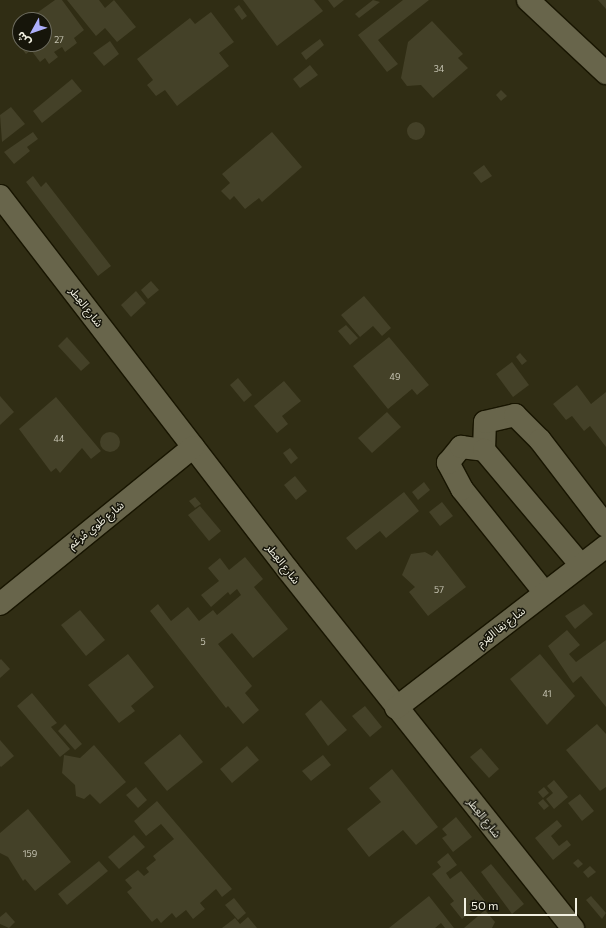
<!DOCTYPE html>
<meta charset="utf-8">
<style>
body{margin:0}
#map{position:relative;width:606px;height:928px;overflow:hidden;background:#302d14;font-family:Commissioner,"Noto Sans Arabic",sans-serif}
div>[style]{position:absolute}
.building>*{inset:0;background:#444128}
.round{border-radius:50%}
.roads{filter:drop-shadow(1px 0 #181500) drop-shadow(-1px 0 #181500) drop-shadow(0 1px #181500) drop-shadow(0 -1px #181500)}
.minor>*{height:22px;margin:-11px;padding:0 11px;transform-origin:11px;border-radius:11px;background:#68654b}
span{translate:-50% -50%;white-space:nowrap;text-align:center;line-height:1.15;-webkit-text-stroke:3px #16150a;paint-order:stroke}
.number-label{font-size:9px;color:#c6c4b3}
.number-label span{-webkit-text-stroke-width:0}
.street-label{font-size:11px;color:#f1f0e1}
.north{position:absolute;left:12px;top:12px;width:40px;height:40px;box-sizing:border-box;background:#16150a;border:1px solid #6e6d60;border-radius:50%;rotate:230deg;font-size:11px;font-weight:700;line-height:16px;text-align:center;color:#f1f0e1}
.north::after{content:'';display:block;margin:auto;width:14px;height:18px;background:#adaffb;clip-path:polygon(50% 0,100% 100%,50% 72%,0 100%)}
.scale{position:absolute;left:464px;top:898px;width:113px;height:18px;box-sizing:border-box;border:2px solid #f1f0e1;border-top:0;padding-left:5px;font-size:12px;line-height:14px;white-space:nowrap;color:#f1f0e1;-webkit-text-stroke:3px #16150a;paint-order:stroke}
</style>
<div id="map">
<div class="building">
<i style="clip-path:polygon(55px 0,62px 0,84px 30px,74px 38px,77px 43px,65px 52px,62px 47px,54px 52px,58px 57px,49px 64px,45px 58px,40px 62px,31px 50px,26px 54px,18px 44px,44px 44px,44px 20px,27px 20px)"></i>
<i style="clip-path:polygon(67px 0,99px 0,105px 8px,114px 0,136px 27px,117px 42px,105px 28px,96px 36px)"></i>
<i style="clip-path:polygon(243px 0,314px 0,323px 11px,277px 46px)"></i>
<i style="clip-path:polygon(328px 0,344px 0,334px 8px)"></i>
<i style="clip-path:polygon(373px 0,380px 2px,359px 18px,355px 14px)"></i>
<i style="clip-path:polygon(403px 0,429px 0,378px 40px,398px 64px,387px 72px,358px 35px)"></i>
<i style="clip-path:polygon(598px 0,606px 0,606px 9px)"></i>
<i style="clip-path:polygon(239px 5px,247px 16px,242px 20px,234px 9px)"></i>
<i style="clip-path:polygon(211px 12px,234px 42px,219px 53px,229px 66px,177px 106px,165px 90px,156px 96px,147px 85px,153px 80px,137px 59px,190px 18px,195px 24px)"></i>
<i style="clip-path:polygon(432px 21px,463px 54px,458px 58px,468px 68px,433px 98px,421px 85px,407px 86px,401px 78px,408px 42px)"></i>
<i style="clip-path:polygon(20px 25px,20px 35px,15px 29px)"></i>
<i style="clip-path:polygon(320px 39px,324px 45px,306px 60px,301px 53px)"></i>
<i style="clip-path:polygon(110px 41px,119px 54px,104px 66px,93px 53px)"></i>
<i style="clip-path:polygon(310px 65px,318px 75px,300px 88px,293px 79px)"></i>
<i style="clip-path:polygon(72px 79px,82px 91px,42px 123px,33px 111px)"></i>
<i style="clip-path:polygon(501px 90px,507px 96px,501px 101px,496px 95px)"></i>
<i style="clip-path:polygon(11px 107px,25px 124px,2px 142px,0 115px)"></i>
<i class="round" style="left:407px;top:122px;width:18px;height:18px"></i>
<i style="clip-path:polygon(33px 132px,38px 139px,27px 147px,30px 151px,14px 164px,4px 152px)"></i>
<i style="clip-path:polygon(272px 132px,302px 167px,262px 202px,259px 198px,245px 209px,234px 196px,230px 200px,221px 191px,230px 183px,222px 174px)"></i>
<i style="clip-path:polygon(484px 165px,492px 176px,481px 183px,473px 173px)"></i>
<i style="clip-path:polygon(33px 176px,41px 187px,46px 182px,111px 266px,98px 276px,26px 182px)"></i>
<i style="clip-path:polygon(151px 281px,159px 290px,148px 299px,141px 290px)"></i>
<i style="clip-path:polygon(136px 291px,146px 303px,131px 317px,121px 305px)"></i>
<i style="clip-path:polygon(364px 296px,391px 328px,382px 336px,373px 326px,360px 337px,341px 315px)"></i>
<i style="clip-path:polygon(346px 325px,358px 338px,350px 345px,338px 331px)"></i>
<i style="clip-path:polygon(67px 337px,90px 363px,81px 371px,58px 346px)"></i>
<i style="clip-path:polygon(389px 337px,429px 385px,417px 395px,412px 389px,388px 409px,353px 366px)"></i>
<i style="clip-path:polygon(520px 353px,527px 361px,522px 365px,516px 357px)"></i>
<i style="clip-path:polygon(512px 362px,529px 385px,513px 397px,496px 374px)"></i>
<i style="clip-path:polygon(238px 378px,252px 395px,244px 402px,230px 385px)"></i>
<i style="clip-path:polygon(284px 381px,301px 401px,282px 416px,288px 424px,277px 433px,254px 406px)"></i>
<i style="clip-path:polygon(577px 385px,591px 404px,606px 392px,606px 447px,590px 426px,584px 431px,572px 416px,566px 420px,553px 404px)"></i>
<i style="clip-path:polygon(0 396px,14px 412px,0 425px)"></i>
<i style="clip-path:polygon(56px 397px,101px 451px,91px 459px,82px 448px,60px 473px,56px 468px,51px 472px,19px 429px)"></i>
<i style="clip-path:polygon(387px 412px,401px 427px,372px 453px,358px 438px)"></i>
<i class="round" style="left:100px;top:432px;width:20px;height:20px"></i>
<i style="clip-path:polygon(290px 448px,298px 458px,291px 464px,283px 453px)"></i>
<i style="clip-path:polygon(295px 476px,307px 491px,296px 500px,284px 485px)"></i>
<i style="clip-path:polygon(424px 482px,430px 490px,418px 500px,412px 492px)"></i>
<i style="clip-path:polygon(404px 492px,419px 511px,386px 538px,380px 531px,356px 550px,346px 538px)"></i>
<i style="clip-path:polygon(195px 497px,201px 504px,195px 508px,189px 501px)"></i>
<i style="clip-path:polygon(442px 502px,453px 516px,440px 526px,429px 512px)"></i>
<i style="clip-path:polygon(200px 506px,221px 531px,209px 541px,188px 515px)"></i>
<i style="clip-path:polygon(437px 550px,466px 587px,428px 616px,409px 592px,415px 587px,402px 575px,411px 554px,425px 552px,432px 556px)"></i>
<i style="clip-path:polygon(245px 557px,263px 579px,254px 587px,288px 629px,253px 658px,232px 633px,218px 644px,252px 686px,245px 693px,259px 710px,243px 724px,228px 706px,226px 708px,150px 611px,158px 604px,171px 621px,188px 607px,199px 621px,213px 610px,217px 615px,241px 595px,237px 589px,230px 595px,228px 592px,211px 607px,201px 595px,219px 581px,208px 568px,220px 558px,229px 570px)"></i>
<i style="clip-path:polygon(584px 604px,593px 614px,575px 629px,565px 616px)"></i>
<i style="clip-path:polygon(80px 610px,105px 640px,86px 656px,61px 625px)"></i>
<i style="clip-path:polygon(567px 630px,580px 645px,569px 654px,576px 662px,606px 640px,606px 707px,581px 676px,573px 683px,548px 646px)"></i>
<i style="clip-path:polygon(128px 654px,154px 687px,131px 706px,135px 711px,119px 723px,88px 685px)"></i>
<i style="clip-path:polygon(540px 654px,575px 696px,547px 725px,510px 679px)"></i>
<i style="clip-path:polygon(1px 659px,10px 669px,0 678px,0 660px)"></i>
<i style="clip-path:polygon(32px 693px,57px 723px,51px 727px,70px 749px,60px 757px,17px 706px)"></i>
<i style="clip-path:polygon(321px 700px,347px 730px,328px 746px,305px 714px)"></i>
<i style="clip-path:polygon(365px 706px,382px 727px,370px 737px,352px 716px)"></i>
<i style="clip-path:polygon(65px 724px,82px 744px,75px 750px,58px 731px)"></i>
<i style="clip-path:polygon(597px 724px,606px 734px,606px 787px,600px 791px,566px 750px)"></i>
<i style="clip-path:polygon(180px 734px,203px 762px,167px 791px,144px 763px)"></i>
<i style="clip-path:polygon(0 740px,14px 756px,1px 767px,0 766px)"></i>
<i style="clip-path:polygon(94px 745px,126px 782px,100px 804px,90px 794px,84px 799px,76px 796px,75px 785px,62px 773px,64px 755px,80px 758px)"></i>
<i style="clip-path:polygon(247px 746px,259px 760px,232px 783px,220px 769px)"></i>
<i style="clip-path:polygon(481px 748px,499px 769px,489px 778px,470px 757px)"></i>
<i style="clip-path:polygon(323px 755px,331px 765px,311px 781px,302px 771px)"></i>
<i style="clip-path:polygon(392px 769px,438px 827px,416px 845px,403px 830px,369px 857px,347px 829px,381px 802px,369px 788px)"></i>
<i style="clip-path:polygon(554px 780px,568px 797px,554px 809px,546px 799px,553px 793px,547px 786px)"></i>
<i style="clip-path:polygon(136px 787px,147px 800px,138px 808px,126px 795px)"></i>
<i style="clip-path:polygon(544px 787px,549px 793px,543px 798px,538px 792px)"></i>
<i style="clip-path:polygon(580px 794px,594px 811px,582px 821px,568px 803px)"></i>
<i style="clip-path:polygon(543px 799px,549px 806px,544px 810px,538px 803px)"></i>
<i style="clip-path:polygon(157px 801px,232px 889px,222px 897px,216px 889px,200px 903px,205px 909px,193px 919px,186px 910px,176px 918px,172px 913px,161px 923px,157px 918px,152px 922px,127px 892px,132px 888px,125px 880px,138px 870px,144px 876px,149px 872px,146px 868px,156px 860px,153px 856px,174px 839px,161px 824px,146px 836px,134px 821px)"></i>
<i style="clip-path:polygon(28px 809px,71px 862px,35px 891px,25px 879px,23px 881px,8px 857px,0 853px,0 833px)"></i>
<i style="clip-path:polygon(456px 817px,472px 837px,453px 852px,442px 838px,447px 835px,442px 829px)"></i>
<i style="clip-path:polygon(557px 820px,562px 826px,551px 836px,559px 846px,567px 840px,571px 845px,553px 860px,535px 838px)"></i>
<i style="clip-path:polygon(134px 835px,145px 847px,119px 869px,108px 857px)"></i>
<i style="clip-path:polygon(448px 853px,457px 865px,446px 873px,450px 879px,461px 871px,485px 901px,462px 919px,450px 904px,454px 901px,432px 874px,441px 867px,437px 862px)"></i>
<i style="clip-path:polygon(578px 859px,583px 864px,578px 868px,573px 863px)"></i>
<i style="clip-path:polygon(99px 861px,108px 871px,67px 905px,58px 894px)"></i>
<i style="clip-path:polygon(491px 864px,524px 904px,512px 914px,481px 872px)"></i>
<i style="clip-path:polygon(590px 866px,596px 872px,588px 878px,583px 872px)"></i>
<i style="clip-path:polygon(429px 896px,454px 928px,445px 928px,441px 923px,435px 928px,389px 928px)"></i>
<i style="clip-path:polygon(591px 896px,606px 913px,602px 919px,586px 900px)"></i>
<i style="clip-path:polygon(234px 898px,246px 913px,238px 920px,225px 905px)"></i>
<i style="clip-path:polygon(485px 910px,495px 922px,492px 928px,464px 928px)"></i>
<i style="clip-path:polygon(6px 912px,15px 922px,9px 928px,0 924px,0 917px)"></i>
<i style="clip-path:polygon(248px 917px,257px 928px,222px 928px,235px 918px,240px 924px)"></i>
</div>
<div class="roads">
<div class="minor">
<i style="left:528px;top:0;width:107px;rotate:43.1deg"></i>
<i style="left:0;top:196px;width:472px;rotate:52.4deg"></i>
<i style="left:288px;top:570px;width:458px;rotate:51.5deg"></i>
<i style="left:484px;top:450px;width:28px;rotate:-88deg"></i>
<i style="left:485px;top:422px;width:31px;rotate:-13deg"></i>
<i style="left:515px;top:415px;width:35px;rotate:45deg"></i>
<i style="left:540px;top:440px;width:108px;rotate:52.5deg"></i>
<i style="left:545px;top:593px;width:133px;rotate:-128.6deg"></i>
<i style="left:462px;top:489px;width:30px;rotate:-118deg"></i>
<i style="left:448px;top:463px;width:21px;rotate:-51deg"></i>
<i style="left:461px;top:447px;width:23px;rotate:7deg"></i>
<i style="left:484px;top:450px;width:150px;rotate:49.9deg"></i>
<i style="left:0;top:604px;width:249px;rotate:-39.1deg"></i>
<i style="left:396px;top:708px;width:265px;rotate:-37.6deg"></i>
</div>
</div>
<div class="number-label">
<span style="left:59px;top:40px">27</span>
<span style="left:439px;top:69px">34</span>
<span style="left:395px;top:377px">49</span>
<span style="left:59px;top:439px">44</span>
<span style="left:439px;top:590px">57</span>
<span style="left:203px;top:642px">5</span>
<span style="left:547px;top:694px">41</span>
<span style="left:30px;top:854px">159</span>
</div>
<div class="street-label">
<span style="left:86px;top:307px;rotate:52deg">شارع العِطر</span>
<span style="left:96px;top:525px;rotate:-39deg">شارع طَوي مُرغَم</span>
<span style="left:283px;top:564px;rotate:52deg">شارع العِطر</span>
<span style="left:501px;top:627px;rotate:-38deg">شارع نِقا الهَرم</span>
<span style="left:484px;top:818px;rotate:52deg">شارع العِطر</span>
</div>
<div class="north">ش</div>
<div class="scale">50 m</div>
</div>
